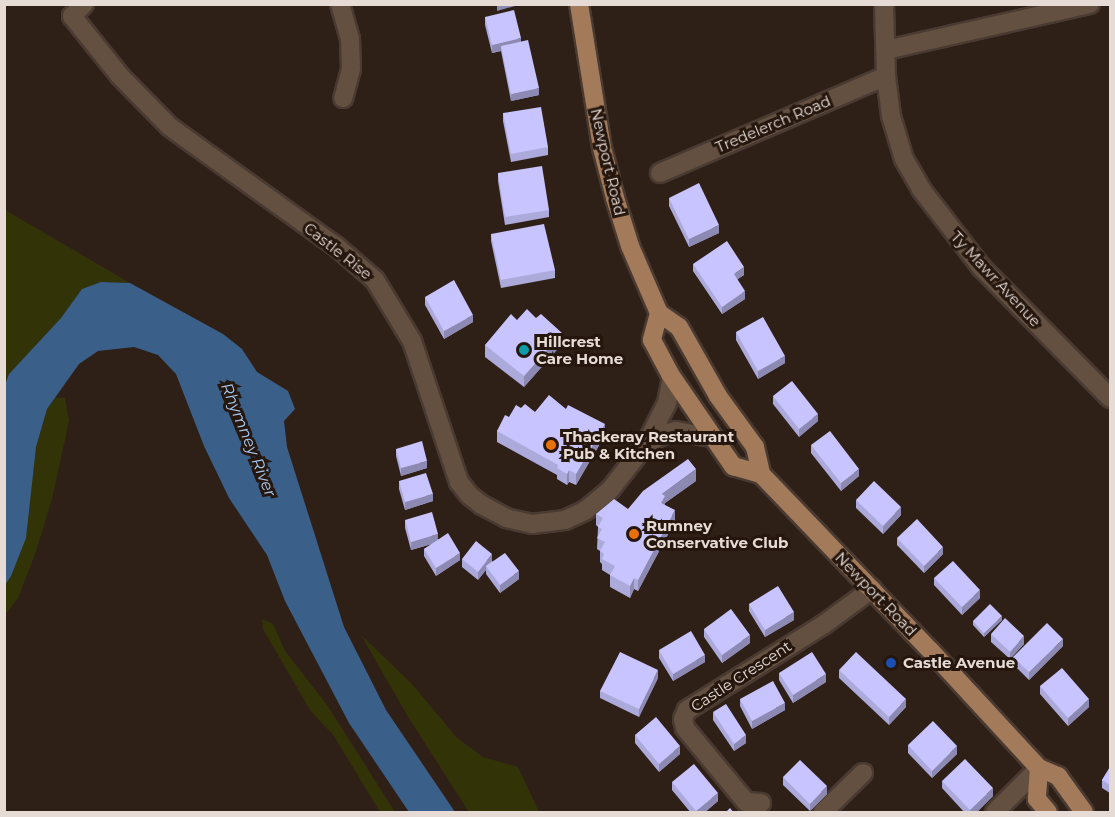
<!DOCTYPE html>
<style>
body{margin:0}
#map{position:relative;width:1115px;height:817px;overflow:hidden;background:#2f2017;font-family:Montserrat,sans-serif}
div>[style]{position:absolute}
.green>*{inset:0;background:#323408}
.water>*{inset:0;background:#3a5f89}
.roads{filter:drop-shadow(2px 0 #493a32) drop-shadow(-2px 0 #493a32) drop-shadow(0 2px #493a32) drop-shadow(0 -2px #493a32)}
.minor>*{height:18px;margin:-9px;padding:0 9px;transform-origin:9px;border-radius:9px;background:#645040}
.major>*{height:18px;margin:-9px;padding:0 9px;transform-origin:9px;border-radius:9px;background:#a47b5a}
.wall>*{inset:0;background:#aca9db}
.shaded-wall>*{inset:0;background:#8c89b2}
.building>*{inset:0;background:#c8c4ff}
.dots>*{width:16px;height:16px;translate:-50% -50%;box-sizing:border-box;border:3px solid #25170e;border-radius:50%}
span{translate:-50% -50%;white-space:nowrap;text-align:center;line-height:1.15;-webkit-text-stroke:6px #25170e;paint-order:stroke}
.street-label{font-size:15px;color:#e6dbd5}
.poi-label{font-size:15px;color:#e6dbd5;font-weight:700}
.left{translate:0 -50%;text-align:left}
.water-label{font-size:16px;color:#a8caf2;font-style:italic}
.frame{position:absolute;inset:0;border:6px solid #e6dbd5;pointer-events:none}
</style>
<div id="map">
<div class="green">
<i style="clip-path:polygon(5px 210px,130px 283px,101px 282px,82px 289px,61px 318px,9px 374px,5px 385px)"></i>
<i style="clip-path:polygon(55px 398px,65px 398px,69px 421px,52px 499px,35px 554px,18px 598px,5px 615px,5px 585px,11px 576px,36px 447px,47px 409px)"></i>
<i style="clip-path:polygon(262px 619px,273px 624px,285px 651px,327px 705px,395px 812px,380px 812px,334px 736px,310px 710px,263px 629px)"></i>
<i style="clip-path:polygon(361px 635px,412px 684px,456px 737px,483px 757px,518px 767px,539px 812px,469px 812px,407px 715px)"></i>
</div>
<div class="water">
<i style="clip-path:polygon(101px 282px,130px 283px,223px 334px,242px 349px,257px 372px,288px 391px,295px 409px,284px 421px,287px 447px,344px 627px,386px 710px,455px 812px,409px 812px,349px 723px,285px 601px,267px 555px,229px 498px,204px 446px,176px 374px,158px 355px,134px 347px,98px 351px,79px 364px,47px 409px,36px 447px,26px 538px,11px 576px,5px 585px,5px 385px,9px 374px,61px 318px,82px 289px)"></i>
</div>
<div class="roads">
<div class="minor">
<i style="left:84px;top:4px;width:17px;rotate:135deg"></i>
<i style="left:72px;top:16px;width:77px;rotate:51.3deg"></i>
<i style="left:120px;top:76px;width:71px;rotate:45.6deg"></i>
<i style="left:170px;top:127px;width:206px;rotate:35.7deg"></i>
<i style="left:337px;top:247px;width:50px;rotate:41deg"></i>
<i style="left:375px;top:280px;width:71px;rotate:58.8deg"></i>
<i style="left:412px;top:341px;width:149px;rotate:71.6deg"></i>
<i style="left:459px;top:482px;width:16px;rotate:52deg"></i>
<i style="left:469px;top:495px;width:16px;rotate:38deg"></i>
<i style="left:482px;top:505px;width:27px;rotate:28deg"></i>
<i style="left:506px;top:518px;width:27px;rotate:13deg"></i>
<i style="left:532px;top:524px;width:33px;rotate:-7deg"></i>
<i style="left:565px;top:520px;width:23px;rotate:-25deg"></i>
<i style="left:586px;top:510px;width:31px;rotate:-40deg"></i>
<i style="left:610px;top:490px;width:58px;rotate:-52deg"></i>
<i style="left:646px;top:444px;width:46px;rotate:-62.9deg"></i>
<i style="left:667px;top:403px;width:26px;rotate:-79deg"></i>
<i style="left:340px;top:4px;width:37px;rotate:74deg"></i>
<i style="left:350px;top:40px;width:29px;rotate:88deg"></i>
<i style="left:351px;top:69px;width:30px;rotate:105deg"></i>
<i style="left:884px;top:4px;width:72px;rotate:88.4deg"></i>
<i style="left:886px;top:76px;width:40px;rotate:82.9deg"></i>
<i style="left:891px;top:116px;width:45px;rotate:73.2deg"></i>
<i style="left:904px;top:159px;width:34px;rotate:60deg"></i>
<i style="left:921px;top:189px;width:98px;rotate:52.4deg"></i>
<i style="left:981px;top:267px;width:184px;rotate:45.4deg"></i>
<i style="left:886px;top:50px;width:209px;rotate:-12.7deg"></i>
<i style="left:660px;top:173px;width:246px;rotate:-23.2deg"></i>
<i style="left:646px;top:444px;width:21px;rotate:-29deg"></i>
<i style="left:664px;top:434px;width:12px;rotate:-14deg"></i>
<i style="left:676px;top:431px;width:36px;rotate:10deg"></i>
<i style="left:761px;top:803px;width:15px;rotate:-176deg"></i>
<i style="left:746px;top:802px;width:96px;rotate:-129.5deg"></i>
<i style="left:685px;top:728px;width:9px;rotate:-103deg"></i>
<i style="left:683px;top:719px;width:10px;rotate:-66deg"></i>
<i style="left:687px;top:710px;width:160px;rotate:-32deg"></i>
<i style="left:823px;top:625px;width:61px;rotate:-36.3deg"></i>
<i style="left:823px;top:812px;width:56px;rotate:-44.3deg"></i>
<i style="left:995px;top:812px;width:62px;rotate:-45deg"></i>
</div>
<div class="major">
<i style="left:579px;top:4px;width:146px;rotate:80.9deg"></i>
<i style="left:602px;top:148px;width:52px;rotate:75.4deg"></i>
<i style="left:615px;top:198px;width:50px;rotate:72.6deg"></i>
<i style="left:630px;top:246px;width:73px;rotate:66.6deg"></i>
<i style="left:659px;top:313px;width:24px;rotate:35deg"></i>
<i style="left:679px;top:327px;width:79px;rotate:60.5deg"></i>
<i style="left:718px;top:396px;width:63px;rotate:54deg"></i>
<i style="left:755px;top:447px;width:28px;rotate:77deg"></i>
<i style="left:761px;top:474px;width:244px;rotate:46.2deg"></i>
<i style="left:930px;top:650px;width:161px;rotate:47.3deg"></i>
<i style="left:1039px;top:768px;width:21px;rotate:23deg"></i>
<i style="left:1058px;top:776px;width:44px;rotate:54.2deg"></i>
<i style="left:659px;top:313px;width:28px;rotate:105deg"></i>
<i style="left:652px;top:340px;width:38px;rotate:62deg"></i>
<i style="left:670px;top:374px;width:112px;rotate:55.6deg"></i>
<i style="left:733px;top:466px;width:29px;rotate:16deg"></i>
<i style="left:1039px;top:768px;width:31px;rotate:94deg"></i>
<i style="left:1037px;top:799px;width:17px;rotate:50deg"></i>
</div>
</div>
<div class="wall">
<i style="clip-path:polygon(485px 17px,521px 41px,539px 95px,511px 101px,501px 51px,492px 53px,485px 25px)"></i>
<i style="clip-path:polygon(503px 113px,548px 147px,548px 155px,511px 162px,503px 121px)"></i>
<i style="clip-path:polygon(498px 173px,549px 210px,549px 217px,505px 225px,498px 181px)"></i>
<i style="clip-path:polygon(669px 198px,719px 233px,689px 247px,669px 206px)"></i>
<i style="clip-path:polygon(491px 234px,555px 270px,555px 278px,501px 288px,491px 241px)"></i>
<i style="clip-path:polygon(693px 264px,744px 275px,737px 279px,745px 299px,722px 314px,693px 271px)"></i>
<i style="clip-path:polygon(425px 297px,473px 322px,444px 339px,425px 305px)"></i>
<i style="clip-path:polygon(517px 320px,562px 344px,524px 387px,485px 357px,485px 345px)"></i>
<i style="clip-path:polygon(736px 332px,785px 363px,758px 379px,736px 340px)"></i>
<i style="clip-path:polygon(773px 396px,818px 421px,799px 437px,773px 404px)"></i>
<i style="clip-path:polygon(566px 409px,605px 435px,576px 485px,569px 482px,567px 485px,557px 479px,557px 475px,497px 442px,497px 431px,509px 417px,535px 412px)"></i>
<i style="clip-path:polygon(811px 445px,859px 476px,841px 491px,811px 453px)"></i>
<i style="clip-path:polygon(396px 449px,427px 468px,401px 476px,396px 456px)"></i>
<i style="clip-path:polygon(399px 481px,433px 501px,405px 510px,399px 489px)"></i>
<i style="clip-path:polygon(696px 481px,665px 503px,665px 505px,675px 521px,638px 591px,634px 589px,630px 598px,610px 587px,610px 575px,602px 570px,602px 564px,600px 562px,600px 551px,597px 549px,598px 527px,596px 525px,596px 514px,628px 509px)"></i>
<i style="clip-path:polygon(856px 500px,901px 515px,883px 534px,856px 508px)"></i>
<i style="clip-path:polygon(405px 520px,438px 539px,460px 560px,436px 576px,424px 556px,424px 549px,432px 544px,411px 550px,405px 528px)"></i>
<i style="clip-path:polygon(897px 538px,943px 554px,924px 573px,897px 545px)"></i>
<i style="clip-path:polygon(462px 559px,492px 561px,519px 579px,500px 593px,486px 574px,486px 570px,478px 580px,462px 567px)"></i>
<i style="clip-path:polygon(934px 578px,980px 598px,962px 615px,934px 585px)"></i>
<i style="clip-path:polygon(749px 604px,794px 620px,765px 637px,749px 611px)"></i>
<i style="clip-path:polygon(1002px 620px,984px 637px,973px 625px,973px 621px)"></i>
<i style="clip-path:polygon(704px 629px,750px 643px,722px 663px,704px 637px)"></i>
<i style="clip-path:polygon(991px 634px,1024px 644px,1010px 659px,991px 642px)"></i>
<i style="clip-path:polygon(1063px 646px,1029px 680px,1013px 664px,1013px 657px)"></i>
<i style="clip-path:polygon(659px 650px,705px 662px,673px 681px,659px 658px)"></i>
<i style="clip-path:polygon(839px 670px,906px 707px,889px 725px,839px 678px)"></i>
<i style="clip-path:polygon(779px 673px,826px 682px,793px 703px,779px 680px)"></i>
<i style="clip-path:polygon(658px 678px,639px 717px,600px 698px,600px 691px)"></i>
<i style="clip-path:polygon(1040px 686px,1089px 707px,1068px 726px,1040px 694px)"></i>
<i style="clip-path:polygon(740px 699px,785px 710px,752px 729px,740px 706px)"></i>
<i style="clip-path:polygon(713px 712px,746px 743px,734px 751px,713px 720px)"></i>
<i style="clip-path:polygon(635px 735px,680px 754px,659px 772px,635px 743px)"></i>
<i style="clip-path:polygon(908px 745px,957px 754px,932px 778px,908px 753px)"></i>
<i style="clip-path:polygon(1110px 767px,1110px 793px,1102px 788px,1102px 780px)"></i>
<i style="clip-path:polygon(783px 777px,827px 794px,810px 811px,783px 785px)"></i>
<i style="clip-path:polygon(942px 781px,993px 796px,976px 813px,965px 813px,942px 788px)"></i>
<i style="clip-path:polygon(672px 782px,718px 801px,704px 813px,691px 813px,672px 790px)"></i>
</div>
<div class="shaded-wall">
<i style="clip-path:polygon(497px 4px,522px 4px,497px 11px)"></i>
<i style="clip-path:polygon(521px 38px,521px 46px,501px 46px,501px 51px,492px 53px,492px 45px)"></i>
<i style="clip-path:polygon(539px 88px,539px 95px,511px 101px,511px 94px)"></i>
<i style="clip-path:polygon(719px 225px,719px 233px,689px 247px,689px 239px)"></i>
<i style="clip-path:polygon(744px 267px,744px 275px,734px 282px,734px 274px)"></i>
<i style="clip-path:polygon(745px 291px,745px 299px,722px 314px,722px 307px)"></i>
<i style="clip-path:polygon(473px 315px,473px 322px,444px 339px,444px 331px)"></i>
<i style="clip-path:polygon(562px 333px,562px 344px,524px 387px,524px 376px)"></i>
<i style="clip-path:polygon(785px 356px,785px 363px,758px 379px,758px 371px)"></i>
<i style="clip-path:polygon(818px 414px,818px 421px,799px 437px,799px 429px)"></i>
<i style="clip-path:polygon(605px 424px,605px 435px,576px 485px,576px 474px)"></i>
<i style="clip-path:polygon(427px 461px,427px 468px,401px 476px,401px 468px)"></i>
<i style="clip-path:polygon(696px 469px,696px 481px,665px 503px,665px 508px,661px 503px,662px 494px)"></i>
<i style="clip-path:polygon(859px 469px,859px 476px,841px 491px,841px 483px)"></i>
<i style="clip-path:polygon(569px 470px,569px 482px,567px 485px,567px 474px)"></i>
<i style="clip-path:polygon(433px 494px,433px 501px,405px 510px,405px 502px)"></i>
<i style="clip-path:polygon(901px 507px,901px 515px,883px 534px,883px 526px)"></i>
<i style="clip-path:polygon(675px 510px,675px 521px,638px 591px,638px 580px)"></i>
<i style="clip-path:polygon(438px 534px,438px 542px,411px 550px,411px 542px)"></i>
<i style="clip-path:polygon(943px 547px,943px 554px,924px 573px,924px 566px)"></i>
<i style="clip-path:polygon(460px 553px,460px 560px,436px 576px,436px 568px)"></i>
<i style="clip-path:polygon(492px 554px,492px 561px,486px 566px,486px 570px,478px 580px,478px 572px)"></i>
<i style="clip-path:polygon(519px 571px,519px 579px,500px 593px,500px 585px)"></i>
<i style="clip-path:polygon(634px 578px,634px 589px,630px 598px,630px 586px)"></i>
<i style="clip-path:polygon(980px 590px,980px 598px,962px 615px,962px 607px)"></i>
<i style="clip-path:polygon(794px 612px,794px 620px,765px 637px,765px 630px)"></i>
<i style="clip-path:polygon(1002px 616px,1002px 620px,984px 637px,984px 633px)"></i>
<i style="clip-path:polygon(750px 635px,750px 643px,722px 663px,722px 655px)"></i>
<i style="clip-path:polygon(1024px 636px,1024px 644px,1010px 659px,1010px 652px)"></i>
<i style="clip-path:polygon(1063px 639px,1063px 646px,1029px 680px,1029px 672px)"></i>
<i style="clip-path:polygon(705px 655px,705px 662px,673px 681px,673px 674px)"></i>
<i style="clip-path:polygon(658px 670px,658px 678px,639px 717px,639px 709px)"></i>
<i style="clip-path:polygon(826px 674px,826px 682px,793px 703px,793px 695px)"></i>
<i style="clip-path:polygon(906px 699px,906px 707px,889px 725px,889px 717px)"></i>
<i style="clip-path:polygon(1089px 699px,1089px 707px,1068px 726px,1068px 718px)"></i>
<i style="clip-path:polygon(785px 703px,785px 710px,752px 729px,752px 721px)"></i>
<i style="clip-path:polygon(746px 735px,746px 743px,734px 751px,734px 744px)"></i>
<i style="clip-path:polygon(680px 746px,680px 754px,659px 772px,659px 764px)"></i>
<i style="clip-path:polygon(957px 746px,957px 754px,932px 778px,932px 771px)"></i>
<i style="clip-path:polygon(827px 786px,827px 794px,810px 811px,810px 804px)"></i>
<i style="clip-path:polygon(993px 788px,993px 796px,976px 813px,970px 813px,970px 810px)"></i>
<i style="clip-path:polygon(718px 793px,718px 801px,704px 813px,696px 813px,696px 811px)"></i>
</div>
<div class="building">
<i style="clip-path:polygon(514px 10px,521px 38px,492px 45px,485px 17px)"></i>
<i style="clip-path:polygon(528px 40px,539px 88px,511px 94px,501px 46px)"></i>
<i style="clip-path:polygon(541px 107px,548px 147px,511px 154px,503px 113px)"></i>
<i style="clip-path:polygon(542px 166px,549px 210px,505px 217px,498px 173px)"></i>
<i style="clip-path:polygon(699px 183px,719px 225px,689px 239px,669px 198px)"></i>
<i style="clip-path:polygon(544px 224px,555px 270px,501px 280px,491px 234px)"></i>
<i style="clip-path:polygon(727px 241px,744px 267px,734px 274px,745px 291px,722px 307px,693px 264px)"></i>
<i style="clip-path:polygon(454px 280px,473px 315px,444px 331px,425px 297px)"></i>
<i style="clip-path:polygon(527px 309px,536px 318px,541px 314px,562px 333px,524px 376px,485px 345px,511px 314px,517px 320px)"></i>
<i style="clip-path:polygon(763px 317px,785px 356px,758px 371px,736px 332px)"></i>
<i style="clip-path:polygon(792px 381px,818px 414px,799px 429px,773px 396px)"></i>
<i style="clip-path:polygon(549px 395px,566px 409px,568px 405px,605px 424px,576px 474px,569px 470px,567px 474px,557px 468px,558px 465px,497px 431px,505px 415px,509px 417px,516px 405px,521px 408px,525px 404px,535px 412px)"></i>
<i style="clip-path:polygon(830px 431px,859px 469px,841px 483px,811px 445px)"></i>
<i style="clip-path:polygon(422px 441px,427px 461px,401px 468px,396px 449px)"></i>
<i style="clip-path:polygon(688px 459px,696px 469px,662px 494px,665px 496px,661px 503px,675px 510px,638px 580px,634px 578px,630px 586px,610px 575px,615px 566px,602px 559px,604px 554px,600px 551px,605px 542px,597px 538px,602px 529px,598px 527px,603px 518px,596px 514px,614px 499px,628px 509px,643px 491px)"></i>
<i style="clip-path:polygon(426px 473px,433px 494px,405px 502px,399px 481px)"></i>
<i style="clip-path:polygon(874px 481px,901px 507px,883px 526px,856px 500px)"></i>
<i style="clip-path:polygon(432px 512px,438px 534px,411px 542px,405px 520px)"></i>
<i style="clip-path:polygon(917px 519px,943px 547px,924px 566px,897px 538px)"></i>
<i style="clip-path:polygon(448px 533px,460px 553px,436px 568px,424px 549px)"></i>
<i style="clip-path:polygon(476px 541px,492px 554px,478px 572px,462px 559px)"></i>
<i style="clip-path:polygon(505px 553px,519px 571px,500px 585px,486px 566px)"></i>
<i style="clip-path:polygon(953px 561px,980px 590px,962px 607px,934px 578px)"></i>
<i style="clip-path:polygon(778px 586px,794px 612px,765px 630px,749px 604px)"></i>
<i style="clip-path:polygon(990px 604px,1002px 616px,984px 633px,973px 621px)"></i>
<i style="clip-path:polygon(731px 609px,750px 635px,722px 655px,704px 629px)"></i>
<i style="clip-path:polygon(1005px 618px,1024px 636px,1010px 652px,991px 634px)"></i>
<i style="clip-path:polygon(1047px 623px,1063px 639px,1029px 672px,1013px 657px)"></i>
<i style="clip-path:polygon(691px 631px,705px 655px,673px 674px,659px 650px)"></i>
<i style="clip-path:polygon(620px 652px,658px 670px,639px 709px,600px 691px)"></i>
<i style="clip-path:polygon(812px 652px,826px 674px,793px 695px,779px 673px)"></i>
<i style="clip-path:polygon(856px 652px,906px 699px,889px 717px,839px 670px)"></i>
<i style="clip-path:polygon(1062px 668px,1089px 699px,1068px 718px,1040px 686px)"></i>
<i style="clip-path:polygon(773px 681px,785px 703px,752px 721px,740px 699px)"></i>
<i style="clip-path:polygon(726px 704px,746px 735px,734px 744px,713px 712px)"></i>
<i style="clip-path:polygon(656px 717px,680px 746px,659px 764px,635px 735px)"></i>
<i style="clip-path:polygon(933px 721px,957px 746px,932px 771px,908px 745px)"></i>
<i style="clip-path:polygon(965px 759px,993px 788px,970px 810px,942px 781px)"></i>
<i style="clip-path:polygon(800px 760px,827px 786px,810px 804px,783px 777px)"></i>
<i style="clip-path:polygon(694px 764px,718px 793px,696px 811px,672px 782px)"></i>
<i style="clip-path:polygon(1110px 767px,1110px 785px,1102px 780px)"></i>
<i style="clip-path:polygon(730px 808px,734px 813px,725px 813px)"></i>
</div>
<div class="dots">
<i style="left:524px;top:350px;background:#0f9aa8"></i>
<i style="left:551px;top:445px;background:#e8710a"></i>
<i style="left:634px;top:534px;background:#e8710a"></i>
<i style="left:891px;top:663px;background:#1a4fb4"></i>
</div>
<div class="street-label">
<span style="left:773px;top:124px;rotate:-23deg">Tredelerch Road</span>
<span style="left:608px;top:162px;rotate:77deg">Newport Road</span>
<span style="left:338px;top:251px;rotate:38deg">Castle Rise</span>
<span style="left:996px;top:279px;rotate:47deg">Ty Mawr Avenue</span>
<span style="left:876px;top:594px;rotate:46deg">Newport Road</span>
<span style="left:741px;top:676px;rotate:-33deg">Castle Crescent</span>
</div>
<div class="poi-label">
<span class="left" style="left:536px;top:350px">Hillcrest<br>Care Home</span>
<span class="left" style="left:563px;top:445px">Thackeray Restaurant<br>Pub &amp; Kitchen</span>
<span class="left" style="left:646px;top:534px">Rumney<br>Conservative Club</span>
<span class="left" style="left:903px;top:663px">Castle Avenue</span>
</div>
<div class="water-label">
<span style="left:248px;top:440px;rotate:68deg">Rhymney River</span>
</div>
<div class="frame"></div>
</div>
